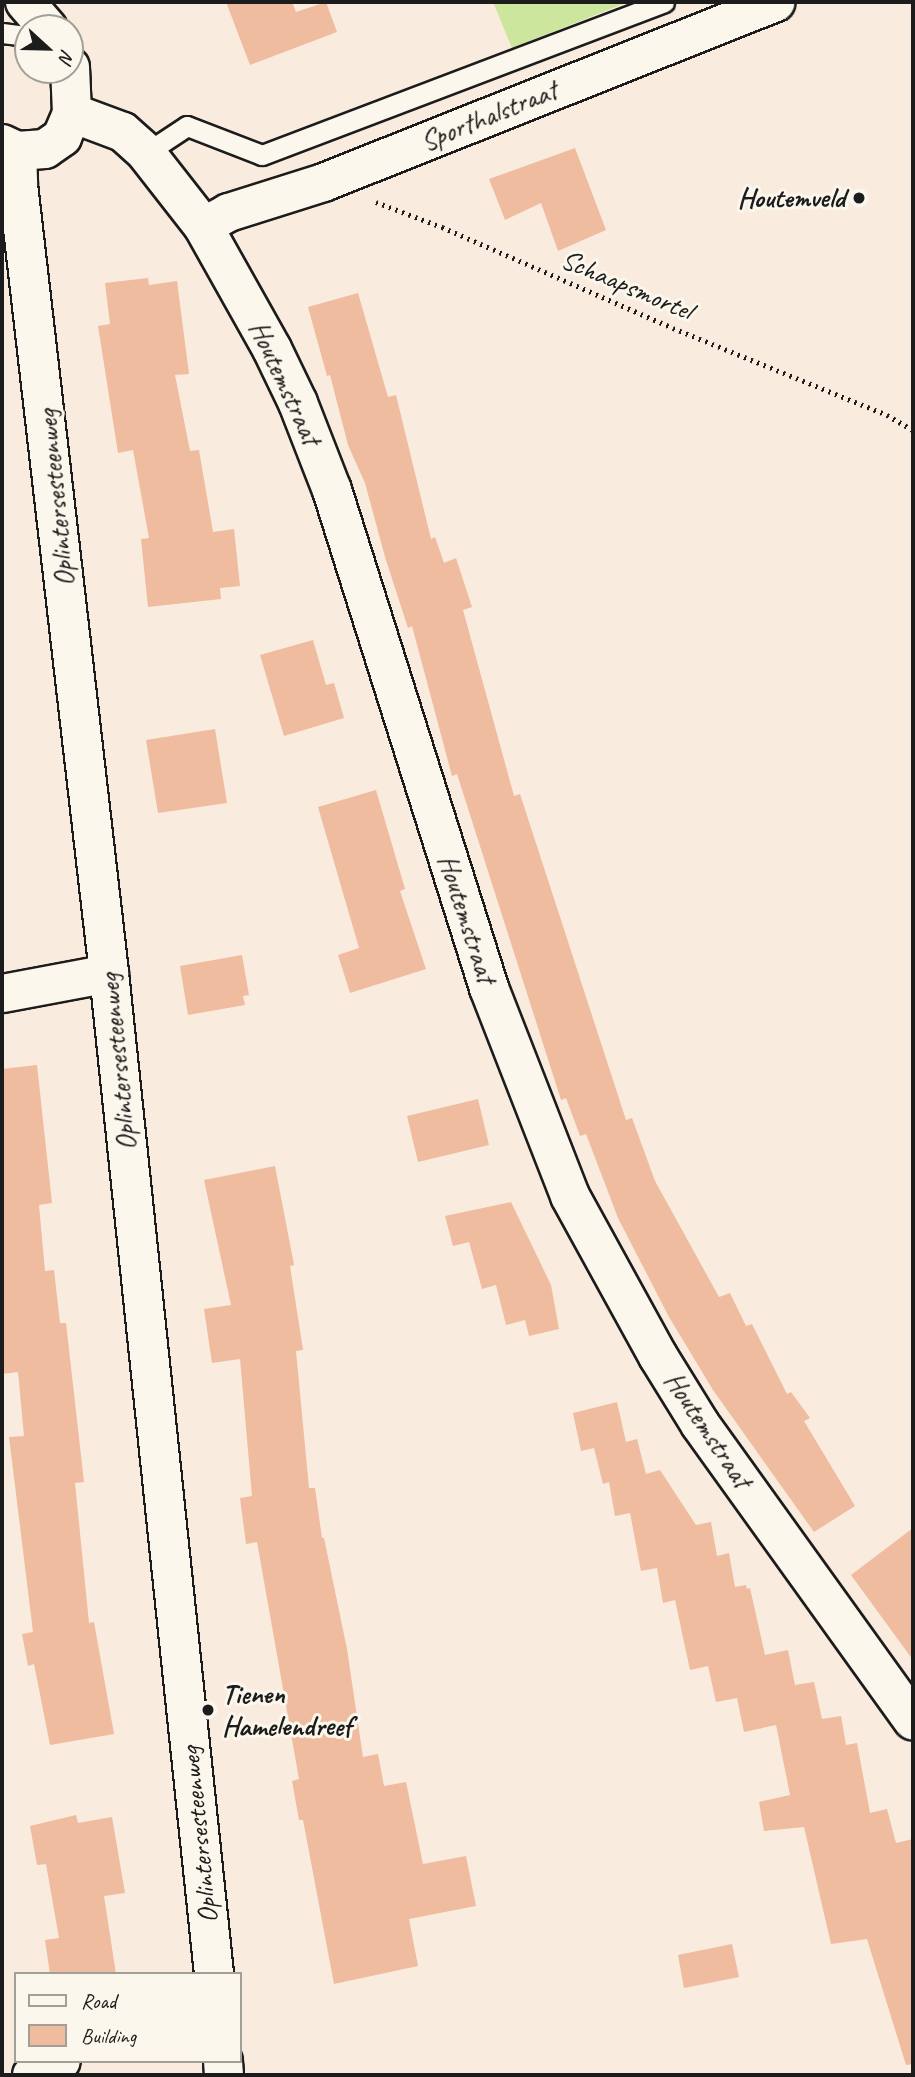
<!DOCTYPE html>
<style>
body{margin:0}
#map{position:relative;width:915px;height:2077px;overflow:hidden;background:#f9ebdd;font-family:Caveat,sans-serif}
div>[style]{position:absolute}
.green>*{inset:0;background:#cce79d}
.building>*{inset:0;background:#efbca0}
.path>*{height:4.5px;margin-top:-2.25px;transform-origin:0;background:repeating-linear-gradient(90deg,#1c1c1c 0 2px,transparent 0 7px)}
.roads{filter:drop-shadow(2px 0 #1c1c1c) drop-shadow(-2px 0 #1c1c1c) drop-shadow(0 2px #1c1c1c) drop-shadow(0 -2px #1c1c1c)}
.lane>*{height:19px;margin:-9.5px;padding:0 9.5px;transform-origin:9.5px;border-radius:9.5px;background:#fbf7ec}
.street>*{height:37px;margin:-18.5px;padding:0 18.5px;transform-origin:18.5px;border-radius:18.5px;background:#fbf7ec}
.secondary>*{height:38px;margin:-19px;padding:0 19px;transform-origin:19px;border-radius:19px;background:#fbf7ec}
.dots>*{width:19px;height:19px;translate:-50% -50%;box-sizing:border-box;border:4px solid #fbf7ec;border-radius:50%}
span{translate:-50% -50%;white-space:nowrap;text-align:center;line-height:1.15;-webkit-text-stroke:6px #fbf7ec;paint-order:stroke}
.street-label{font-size:28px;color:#1c1c1c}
.poi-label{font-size:28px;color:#1c1c1c;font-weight:700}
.right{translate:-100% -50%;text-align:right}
.left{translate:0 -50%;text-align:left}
.frame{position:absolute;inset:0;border:4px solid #1c1c1c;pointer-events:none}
.legend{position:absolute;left:14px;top:1972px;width:228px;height:91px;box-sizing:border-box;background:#fbf7ec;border:2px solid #a29f99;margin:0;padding:9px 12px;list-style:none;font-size:21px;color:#1c1c1c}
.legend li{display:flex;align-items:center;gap:14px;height:35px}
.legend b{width:35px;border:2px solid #a29f99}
.north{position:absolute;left:14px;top:14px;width:70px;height:70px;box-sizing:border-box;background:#fbf7ec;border:2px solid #a29f99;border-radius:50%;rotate:112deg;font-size:19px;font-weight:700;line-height:28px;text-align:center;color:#1c1c1c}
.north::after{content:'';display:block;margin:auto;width:24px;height:32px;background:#1c1c1c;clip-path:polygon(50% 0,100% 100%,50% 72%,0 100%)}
</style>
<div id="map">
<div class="green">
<i style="clip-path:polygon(493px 2px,628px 2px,512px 48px)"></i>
</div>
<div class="building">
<i style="clip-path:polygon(226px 2px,292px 2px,296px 12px,326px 2px,337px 32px,250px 65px)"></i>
<i style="clip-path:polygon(575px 148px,606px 230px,558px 251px,541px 203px,505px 220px,489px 179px)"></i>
<i style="clip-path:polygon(148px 278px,149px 285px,177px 281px,189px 374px,175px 375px,190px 451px,199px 450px,213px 532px,234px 529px,240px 586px,220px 588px,221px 599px,148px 607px,141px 539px,149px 538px,133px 450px,118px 453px,98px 326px,110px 324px,105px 283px)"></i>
<i style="clip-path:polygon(358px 293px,388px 397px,396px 395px,431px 539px,435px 537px,444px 563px,456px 558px,472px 607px,463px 610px,514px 796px,520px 794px,626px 1120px,632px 1118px,655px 1181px,719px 1297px,730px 1293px,746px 1326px,752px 1324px,787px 1394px,791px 1392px,810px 1418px,804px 1421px,855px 1506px,814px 1532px,713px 1390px,669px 1317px,618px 1218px,586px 1134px,580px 1136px,566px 1098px,561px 1100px,457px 774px,452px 776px,412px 626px,408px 628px,385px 557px,365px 483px,348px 445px,330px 375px,327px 376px,308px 307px)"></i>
<i style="clip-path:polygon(313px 640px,326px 685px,334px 683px,344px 718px,284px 736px,260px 655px)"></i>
<i style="clip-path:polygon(215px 729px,227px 803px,158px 813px,146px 740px)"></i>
<i style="clip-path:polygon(376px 790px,405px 889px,400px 891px,426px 969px,350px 993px,338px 955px,359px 948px,318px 807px)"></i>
<i style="clip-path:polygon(242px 955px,249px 995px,243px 996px,245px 1005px,188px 1015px,180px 966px)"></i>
<i style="clip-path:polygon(37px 1065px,52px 1203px,39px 1205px,45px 1271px,54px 1270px,60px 1323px,66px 1323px,84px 1482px,75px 1483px,89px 1623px,94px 1622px,114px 1734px,50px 1745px,34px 1664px,28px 1666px,22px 1634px,33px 1632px,9px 1437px,24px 1436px,18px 1372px,2px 1374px,2px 1069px)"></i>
<i style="clip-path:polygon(478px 1099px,489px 1145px,418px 1162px,407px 1116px)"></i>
<i style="clip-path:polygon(275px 1166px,294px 1265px,290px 1266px,303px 1350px,296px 1351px,309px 1488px,315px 1488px,322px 1538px,324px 1538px,347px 1649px,363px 1757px,378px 1754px,384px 1786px,406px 1782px,423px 1864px,466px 1856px,476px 1906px,409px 1919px,418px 1966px,334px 1984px,303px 1820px,299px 1820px,292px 1781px,299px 1779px,257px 1542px,246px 1544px,240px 1498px,252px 1496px,240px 1359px,212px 1363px,204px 1309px,231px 1305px,204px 1180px)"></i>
<i style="clip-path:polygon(511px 1202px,551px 1285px,559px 1329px,529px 1336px,525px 1320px,506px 1325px,496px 1285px,482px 1289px,469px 1242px,453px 1246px,445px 1216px)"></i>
<i style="clip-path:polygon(617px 1402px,626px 1442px,637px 1439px,646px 1474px,660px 1470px,696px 1525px,711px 1522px,717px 1556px,729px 1553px,735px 1587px,746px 1585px,747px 1589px,750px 1588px,765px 1655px,788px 1650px,795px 1685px,814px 1682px,822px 1719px,841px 1716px,846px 1745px,857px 1743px,870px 1813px,887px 1809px,896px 1843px,913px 1839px,913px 2064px,906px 2065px,867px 1939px,831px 1944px,804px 1827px,764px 1831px,759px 1802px,790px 1795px,776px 1725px,744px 1732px,737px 1698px,716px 1702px,708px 1666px,690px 1670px,675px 1600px,663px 1603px,657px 1568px,641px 1571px,630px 1513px,615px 1516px,609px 1482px,603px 1484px,594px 1448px,581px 1451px,573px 1413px)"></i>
<i style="clip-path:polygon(913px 1528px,913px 1660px,851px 1575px)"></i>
<i style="clip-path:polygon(76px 1815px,78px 1823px,112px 1817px,125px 1893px,104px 1896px,116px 1974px,50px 1974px,45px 1940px,59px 1938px,46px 1864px,37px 1865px,30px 1826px)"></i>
<i style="clip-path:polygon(732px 1944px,739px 1977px,684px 1988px,678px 1955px)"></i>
</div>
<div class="path">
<i style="left:376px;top:202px;width:71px;rotate:20.7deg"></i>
<i style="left:442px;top:227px;width:252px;rotate:23.6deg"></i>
<i style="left:673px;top:328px;width:231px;rotate:22.1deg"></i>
<i style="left:887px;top:415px;width:30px;rotate:30deg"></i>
</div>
<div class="roads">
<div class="lane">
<i style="left:2px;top:33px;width:26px;rotate:7deg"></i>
<i style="left:146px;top:153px;width:49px;rotate:-33.4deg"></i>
<i style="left:187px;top:126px;width:80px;rotate:21.1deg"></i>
<i style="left:262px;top:155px;width:430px;rotate:-20.8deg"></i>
</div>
<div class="street">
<i style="left:203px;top:226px;width:29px;rotate:-29deg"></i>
<i style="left:228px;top:212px;width:100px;rotate:-17.5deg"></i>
<i style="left:323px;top:182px;width:487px;rotate:-21.7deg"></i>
<i style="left:2px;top:993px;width:109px;rotate:-10.6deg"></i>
</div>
<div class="secondary">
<i style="left:25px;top:2px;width:35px;rotate:49deg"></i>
<i style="left:72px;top:113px;width:54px;rotate:20.4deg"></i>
<i style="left:123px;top:132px;width:31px;rotate:42deg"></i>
<i style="left:146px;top:153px;width:93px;rotate:52deg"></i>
<i style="left:203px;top:226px;width:141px;rotate:60.7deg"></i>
<i style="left:272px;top:349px;width:60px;rotate:64.3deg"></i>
<i style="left:298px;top:403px;width:93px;rotate:68.7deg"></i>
<i style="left:332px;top:490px;width:522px;rotate:72.5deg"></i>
<i style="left:489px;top:988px;width:223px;rotate:68.7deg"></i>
<i style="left:570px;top:1196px;width:183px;rotate:61.2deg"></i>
<i style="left:658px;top:1356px;width:80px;rotate:58.3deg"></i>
<i style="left:700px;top:1424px;width:365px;rotate:54.3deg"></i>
<i style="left:2px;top:144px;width:17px;rotate:25deg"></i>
<i style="left:17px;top:151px;width:28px;rotate:-4deg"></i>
<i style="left:45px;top:149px;width:21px;rotate:-35deg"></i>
<i style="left:62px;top:137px;width:26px;rotate:-67deg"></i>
<i style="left:72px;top:113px;width:46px;rotate:-92.5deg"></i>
<i style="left:17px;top:151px;width:34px;rotate:88deg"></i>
<i style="left:18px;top:185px;width:793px;rotate:83.41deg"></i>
<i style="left:109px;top:973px;width:1006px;rotate:84.01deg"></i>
<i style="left:223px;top:2061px;width:14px;rotate:86deg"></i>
<i style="left:32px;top:2075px;width:32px;rotate:-26deg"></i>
</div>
</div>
<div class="dots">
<i style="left:859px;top:198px;background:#1c1c1c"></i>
<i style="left:208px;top:1710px;background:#1c1c1c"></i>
</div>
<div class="street-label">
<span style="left:489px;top:116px;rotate:-22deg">Sporthalstraat</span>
<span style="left:627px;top:285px;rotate:23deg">Schaapsmortel</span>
<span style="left:285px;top:383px;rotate:65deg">Houtemstraat</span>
<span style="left:56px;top:498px;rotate:-96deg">Oplintersesteenweg</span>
<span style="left:467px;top:919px;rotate:72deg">Houtemstraat</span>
<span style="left:118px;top:1062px;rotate:-96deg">Oplintersesteenweg</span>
<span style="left:708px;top:1430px;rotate:56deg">Houtemstraat</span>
<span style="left:199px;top:1835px;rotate:-96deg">Oplintersesteenweg</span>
</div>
<div class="poi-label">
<span class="right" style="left:845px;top:198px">Houtemveld</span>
<span class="left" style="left:222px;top:1710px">Tienen<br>Hamelendreef</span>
</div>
<div class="frame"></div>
<ul class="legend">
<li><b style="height:9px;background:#fbf7ec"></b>Road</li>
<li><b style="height:19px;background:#efbca0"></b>Building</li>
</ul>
<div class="north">N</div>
</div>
